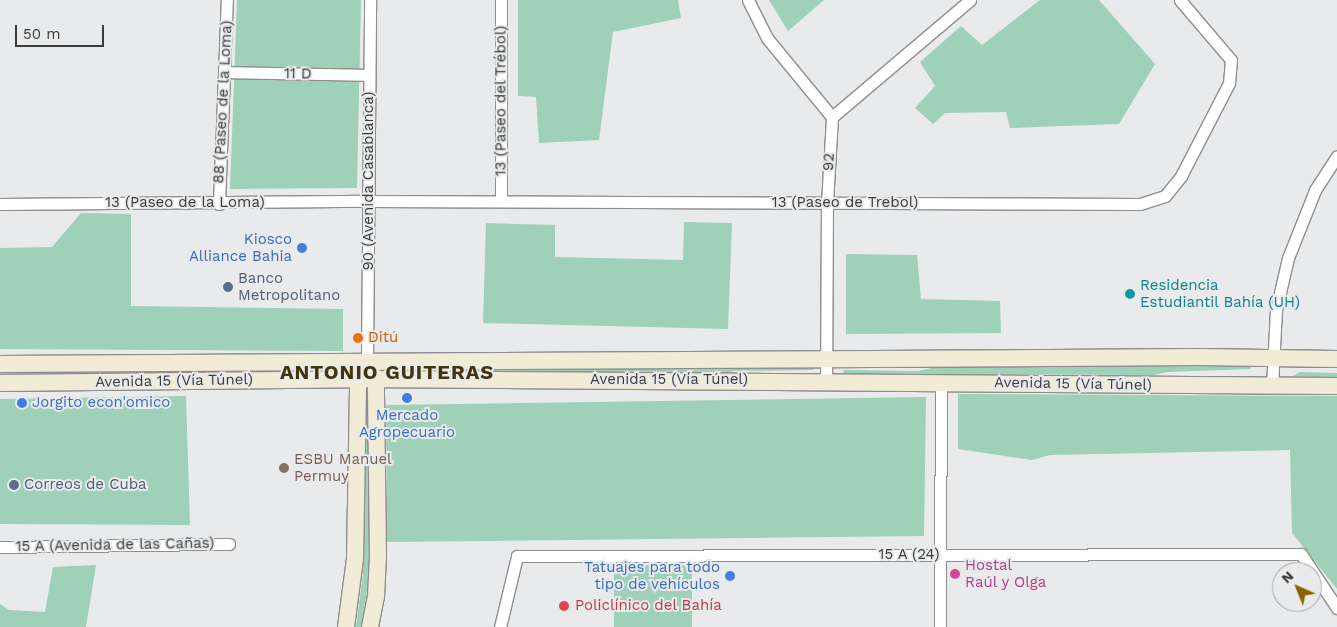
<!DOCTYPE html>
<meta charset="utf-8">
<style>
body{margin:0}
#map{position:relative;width:1337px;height:627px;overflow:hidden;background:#e9eaeb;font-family:"Work Sans",sans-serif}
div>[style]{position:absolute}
.green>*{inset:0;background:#9fd0b8}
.roads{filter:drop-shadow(1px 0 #8e8e8f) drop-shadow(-1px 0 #8e8e8f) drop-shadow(0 1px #8e8e8f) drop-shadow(0 -1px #8e8e8f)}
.street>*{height:11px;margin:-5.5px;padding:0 5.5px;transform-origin:5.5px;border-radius:5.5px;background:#fff}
.secondary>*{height:16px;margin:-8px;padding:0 8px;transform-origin:8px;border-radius:8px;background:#f2ecd6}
.dots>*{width:14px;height:14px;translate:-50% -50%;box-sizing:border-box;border:2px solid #e9eaeb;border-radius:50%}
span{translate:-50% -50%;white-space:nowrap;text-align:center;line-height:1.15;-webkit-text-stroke:4px #e9eaeb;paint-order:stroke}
.street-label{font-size:15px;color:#3b3b3b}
.shop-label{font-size:15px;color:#366cbe}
.right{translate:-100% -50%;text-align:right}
.left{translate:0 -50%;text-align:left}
.service-label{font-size:15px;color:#4e5e75}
.culture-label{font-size:15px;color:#0d838f}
.food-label{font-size:15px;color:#c56008}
.education-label{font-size:15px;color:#785e54}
.hotel-label{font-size:15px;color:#b23c85}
.health-label{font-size:15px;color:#be3a42}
.district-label{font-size:20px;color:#44340b;font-weight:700;letter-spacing:1px}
.north{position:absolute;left:1272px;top:562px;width:50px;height:50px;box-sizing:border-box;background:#e9eaeb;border:1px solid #a3a4a5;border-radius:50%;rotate:316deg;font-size:14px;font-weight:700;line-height:20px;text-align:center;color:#3b3b3b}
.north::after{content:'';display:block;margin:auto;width:18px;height:22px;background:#866400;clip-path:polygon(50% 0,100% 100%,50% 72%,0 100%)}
.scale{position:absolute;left:15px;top:25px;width:89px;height:22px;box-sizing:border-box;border:2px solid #3b3b3b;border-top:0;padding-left:6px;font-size:15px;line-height:18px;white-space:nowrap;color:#3b3b3b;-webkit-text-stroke:4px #e9eaeb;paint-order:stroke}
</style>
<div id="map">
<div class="green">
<i style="clip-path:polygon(237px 0,361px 0,357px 188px,230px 189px)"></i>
<i style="clip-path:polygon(518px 0,678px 0,681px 18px,613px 32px,599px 140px,539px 143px,536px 97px,518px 96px)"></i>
<i style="clip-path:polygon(769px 0,824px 0,788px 31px)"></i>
<i style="clip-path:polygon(1040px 0,1099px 0,1155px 64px,1119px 124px,1010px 128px,1006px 112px,945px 113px,933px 124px,915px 108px,935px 86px,920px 62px,961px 26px,982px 45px)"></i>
<i style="clip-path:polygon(81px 213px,131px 214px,131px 306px,343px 309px,343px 351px,0 349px,0 248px,52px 247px)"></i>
<i style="clip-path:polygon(684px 222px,732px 223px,728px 329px,483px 323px,486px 223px,555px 225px,555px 257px,683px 260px)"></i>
<i style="clip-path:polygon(846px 254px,917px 255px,921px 299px,1000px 301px,1001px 333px,846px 334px)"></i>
<i style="clip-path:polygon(1250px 365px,1251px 369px,1168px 372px,1153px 375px,843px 374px,844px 370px,918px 371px,940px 366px)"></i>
<i style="clip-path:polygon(353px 366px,353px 370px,260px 371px,251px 374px,0 374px,0 369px)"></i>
<i style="clip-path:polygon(813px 367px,814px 370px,734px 371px,718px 376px,380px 371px)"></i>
<i style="clip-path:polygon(1300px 372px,1337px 373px,1337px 378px,1293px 376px)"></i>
<i style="clip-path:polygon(958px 394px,1337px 396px,1337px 589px,1292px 533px,1290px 450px,1050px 455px,1032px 460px,958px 449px)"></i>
<i style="clip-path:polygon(186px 396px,190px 525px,0 524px,0 399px)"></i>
<i style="clip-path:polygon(926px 397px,924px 536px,387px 542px,386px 405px)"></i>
<i style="clip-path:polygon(363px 419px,369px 419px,369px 579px,361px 627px,356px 627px,363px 574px)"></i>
<i style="clip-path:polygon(96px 565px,86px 627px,0 627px,0 604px,9px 610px,45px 612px,53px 567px)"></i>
<i style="clip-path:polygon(614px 565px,692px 565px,692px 627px,614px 627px)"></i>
</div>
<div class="roads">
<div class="street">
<i style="left:501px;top:0;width:201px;rotate:90deg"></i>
<i style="left:748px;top:0;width:42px;rotate:63.4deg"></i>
<i style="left:767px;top:38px;width:102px;rotate:50.6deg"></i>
<i style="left:832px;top:117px;width:86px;rotate:93.3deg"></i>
<i style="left:827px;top:203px;width:178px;rotate:90.3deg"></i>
<i style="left:227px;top:72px;width:142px;rotate:1.2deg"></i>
<i style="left:832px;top:117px;width:181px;rotate:-40.3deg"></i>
<i style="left:0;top:204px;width:369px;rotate:-0.5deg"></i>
<i style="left:369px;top:201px;width:771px;rotate:0.22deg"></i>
<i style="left:1140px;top:204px;width:26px;rotate:-18deg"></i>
<i style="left:1165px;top:196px;width:26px;rotate:-51deg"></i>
<i style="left:1181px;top:176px;width:105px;rotate:-62.7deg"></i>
<i style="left:1229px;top:83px;width:23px;rotate:-85deg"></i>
<i style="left:1231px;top:60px;width:79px;rotate:-130.4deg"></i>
<i style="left:219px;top:204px;width:204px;rotate:-87.8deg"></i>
<i style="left:367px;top:361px;width:361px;rotate:-89.5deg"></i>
<i style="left:1272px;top:386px;width:76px;rotate:-87deg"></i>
<i style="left:1276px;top:310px;width:53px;rotate:-77deg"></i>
<i style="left:1288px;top:258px;width:73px;rotate:-68.3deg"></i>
<i style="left:1315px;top:190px;width:40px;rotate:-57.1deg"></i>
<i style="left:0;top:547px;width:229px;rotate:-0.8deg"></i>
<i style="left:500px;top:627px;width:73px;rotate:-76.5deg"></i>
<i style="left:517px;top:556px;width:784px;rotate:-0.15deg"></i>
<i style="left:1301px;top:554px;width:65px;rotate:56.3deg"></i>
<i style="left:940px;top:627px;width:245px;rotate:-89.8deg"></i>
</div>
<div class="secondary">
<i style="left:0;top:364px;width:1199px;rotate:-0.33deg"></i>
<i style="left:1199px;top:357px;width:138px;rotate:0.8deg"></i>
<i style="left:0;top:383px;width:358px;rotate:-0.6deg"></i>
<i style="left:358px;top:379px;width:979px;rotate:0.41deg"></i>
<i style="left:346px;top:627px;width:69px;rotate:-82.5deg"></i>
<i style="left:355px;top:559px;width:180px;rotate:-89deg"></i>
<i style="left:358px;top:379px;width:10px;rotate:-66deg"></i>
<i style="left:370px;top:627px;width:31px;rotate:-79deg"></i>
<i style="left:376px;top:597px;width:41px;rotate:-87.2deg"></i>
<i style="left:378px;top:556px;width:172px;rotate:-90.7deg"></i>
<i style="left:376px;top:384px;width:15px;rotate:-110deg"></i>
</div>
</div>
<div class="dots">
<i style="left:302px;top:248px;background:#3f7fe0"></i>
<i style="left:228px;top:287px;background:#5c6f8a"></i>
<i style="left:1130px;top:294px;background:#0f9aa8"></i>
<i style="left:358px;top:338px;background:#e8710a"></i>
<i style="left:407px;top:398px;background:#3f7fe0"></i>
<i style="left:22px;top:403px;background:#3f7fe0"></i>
<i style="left:284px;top:468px;background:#8d6e63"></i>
<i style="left:14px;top:485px;background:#5c6f8a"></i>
<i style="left:955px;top:574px;background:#d1479c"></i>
<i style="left:730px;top:576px;background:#3f7fe0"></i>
<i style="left:564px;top:606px;background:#e0444e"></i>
</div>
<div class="street-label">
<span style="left:298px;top:74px;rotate:1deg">11 D</span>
<span style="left:501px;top:101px;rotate:-90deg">13 (Paseo del Trébol)</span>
<span style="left:223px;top:102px;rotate:-87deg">88 (Paseo de la Loma)</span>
<span style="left:829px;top:162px;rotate:-87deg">92</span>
<span style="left:369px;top:181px;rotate:-90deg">90 (Avenida Casablanca)</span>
<span style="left:185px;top:203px">13 (Paseo de la Loma)</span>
<span style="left:845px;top:203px">13 (Paseo de Trebol)</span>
<span style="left:669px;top:380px">Avenida 15 (Vía Túnel)</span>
<span style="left:174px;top:381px;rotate:-1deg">Avenida 15 (Vía Túnel)</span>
<span style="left:1073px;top:384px;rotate:1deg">Avenida 15 (Vía Túnel)</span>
<span style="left:115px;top:545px;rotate:-1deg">15 A (Avenida de las Cañas)</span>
<span style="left:909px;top:555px">15 A (24)</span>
</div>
<div class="shop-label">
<span class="right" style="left:292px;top:248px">Kiosco<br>Alliance Bahia</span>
<span class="left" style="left:32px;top:403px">Jorgito econ'omico</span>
<span style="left:407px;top:424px">Mercado<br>Agropecuario</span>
<span class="right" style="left:720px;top:576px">Tatuajes para todo<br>tipo de vehículos</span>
</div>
<div class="service-label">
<span class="left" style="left:238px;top:287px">Banco<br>Metropolitano</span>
<span class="left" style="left:24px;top:485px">Correos de Cuba</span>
</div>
<div class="culture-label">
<span class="left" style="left:1140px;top:294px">Residencia<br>Estudiantil Bahía (UH)</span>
</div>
<div class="food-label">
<span class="left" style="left:368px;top:338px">Ditú</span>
</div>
<div class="education-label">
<span class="left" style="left:294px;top:468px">ESBU Manuel<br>Permuy</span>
</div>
<div class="hotel-label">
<span class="left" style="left:965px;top:574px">Hostal<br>Raúl y Olga</span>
</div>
<div class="health-label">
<span class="left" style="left:575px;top:606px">Policlínico del Bahía</span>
</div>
<div class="district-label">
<span style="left:387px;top:372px">ANTONIO GUITERAS</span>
</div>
<div class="north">N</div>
<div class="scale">50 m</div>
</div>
